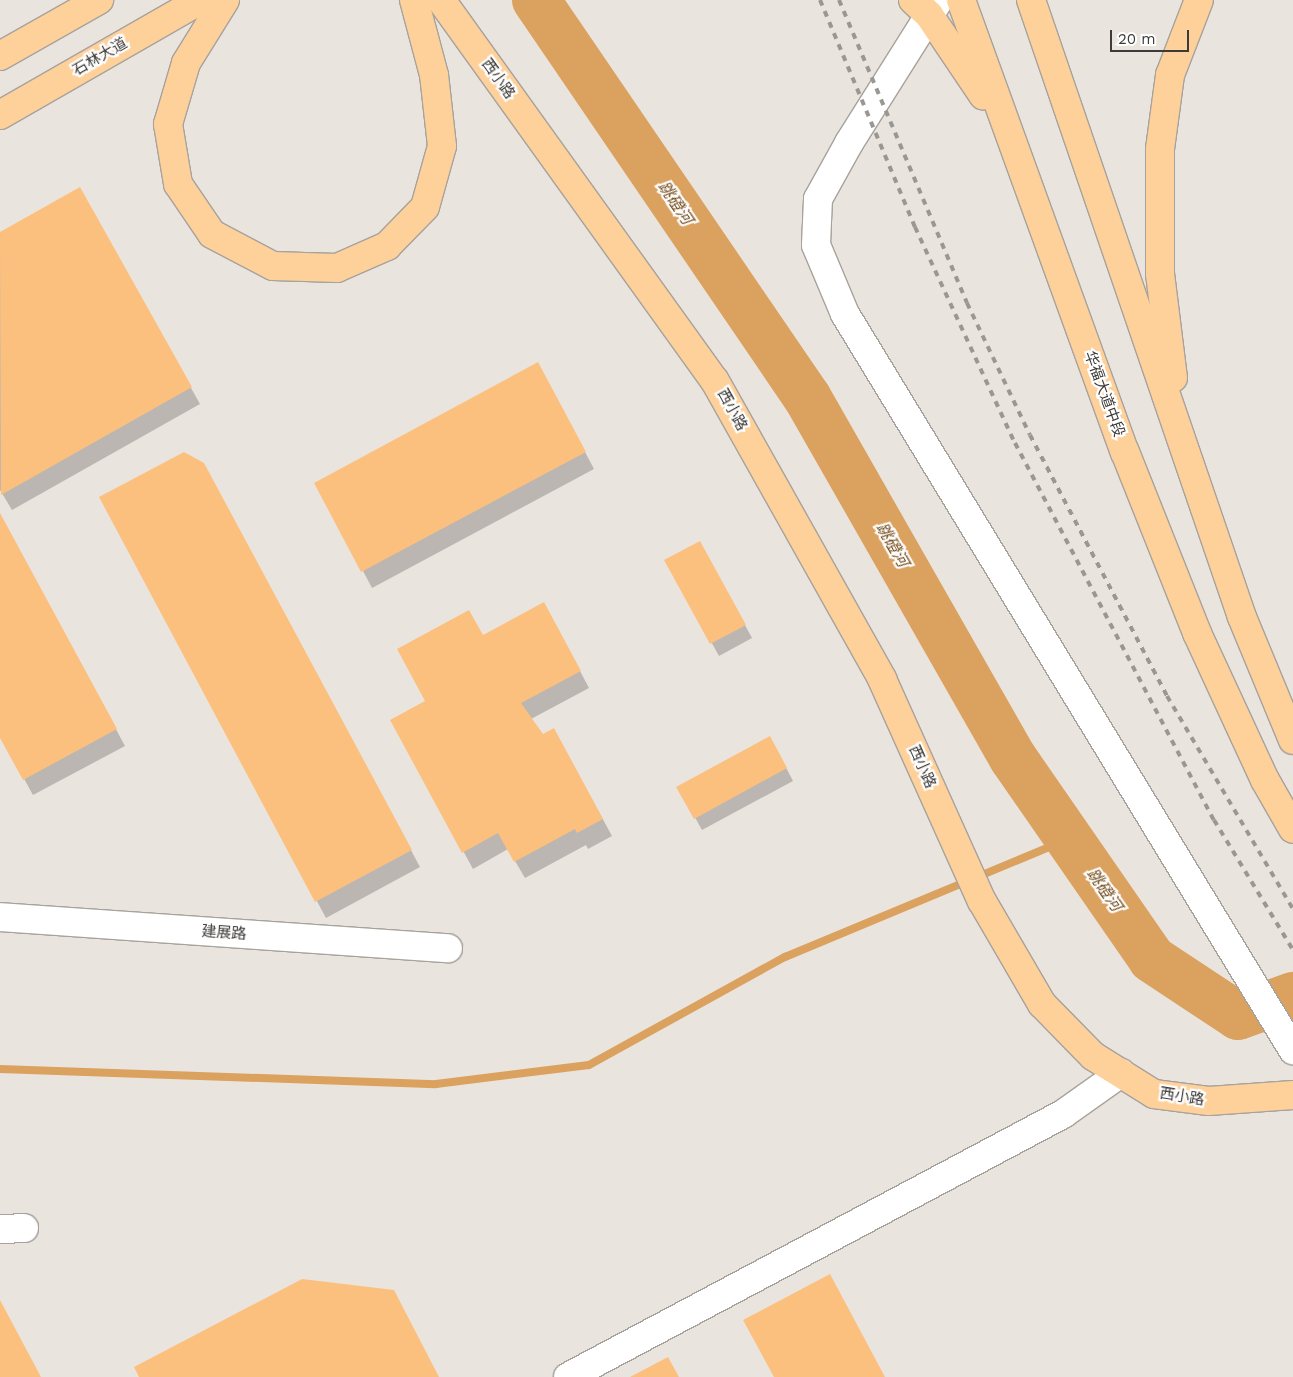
<!DOCTYPE html>
<meta charset="utf-8">
<style>
body{margin:0}
#map{position:relative;width:1293px;height:1377px;overflow:hidden;background:#eae4de;font-family:"Work Sans","Noto Sans SC",sans-serif}
div>[style]{position:absolute}
.shadow>*{inset:0;background:#0003}
.stream>*{height:8px;margin:-4px;padding:0 4px;transform-origin:4px;border-radius:4px;background:#dba15f}
.river>*{height:48px;margin:-24px;padding:0 24px;transform-origin:24px;border-radius:24px;background:#dba15f}
.building>*{inset:0;background:#fcc07e}
.roads{filter:drop-shadow(1px 0 #a7a29c) drop-shadow(-1px 0 #a7a29c) drop-shadow(0 1px #a7a29c) drop-shadow(0 -1px #a7a29c)}
.minor>*{height:28px;margin:-14px;padding:0 14px;transform-origin:14px;border-radius:14px;background:#fff}
.major>*{height:28px;margin:-14px;padding:0 14px;transform-origin:14px;border-radius:14px;background:#fed09a}
.rail>*{height:4px;margin-top:-2px;transform-origin:0;background:repeating-linear-gradient(90deg,#9a9692 0 6px,transparent 0 12px)}
span{translate:-50% -50%;white-space:nowrap;text-align:center;line-height:1.15;-webkit-text-stroke:4.5px #fff;paint-order:stroke}
.street-label{font-size:15px;color:#3d3b39}
.water-label{font-size:16px;color:#734b1a;font-style:italic}
.scale{position:absolute;left:1110px;top:30px;width:79px;height:22px;box-sizing:border-box;border:2px solid #3d3b39;border-top:0;padding-left:6px;font-size:15px;line-height:18px;white-space:nowrap;color:#3d3b39;-webkit-text-stroke:4px #fff;paint-order:stroke}
</style>
<div id="map">
<div class="shadow">
<i style="clip-path:polygon(79px 189px,200px 404px,12px 510px,0 490px,0 234px)"></i>
<i style="clip-path:polygon(547px 380px,594px 469px,372px 588px,363px 571px)"></i>
<i style="clip-path:polygon(213px 481px,420px 867px,326px 918px,100px 498px)"></i>
<i style="clip-path:polygon(0 514px,125px 746px,33px 795px,0 735px)"></i>
<i style="clip-path:polygon(707px 555px,752px 638px,719px 656px,666px 561px)"></i>
<i style="clip-path:polygon(553px 620px,589px 688px,531px 719px,543px 736px,563px 746px,612px 836px,588px 849px,586px 845px,525px 878px,508px 849px,473px 869px,392px 720px,427px 701px,483px 637px)"></i>
<i style="clip-path:polygon(777px 750px,793px 781px,702px 830px,678px 787px)"></i>
</div>
<div class="stream">
<i style="left:0;top:1069px;width:436px;rotate:2deg"></i>
<i style="left:436px;top:1084px;width:154px;rotate:-7.1deg"></i>
<i style="left:589px;top:1065px;width:224px;rotate:-28.9deg"></i>
<i style="left:785px;top:957px;width:308px;rotate:-22.6deg"></i>
</div>
<div class="river">
<i style="left:536px;top:0;width:481px;rotate:55.7deg"></i>
<i style="left:807px;top:397px;width:416px;rotate:60.3deg"></i>
<i style="left:1013px;top:758px;width:244px;rotate:55.3deg"></i>
<i style="left:1152px;top:959px;width:103px;rotate:33.5deg"></i>
<i style="left:1238px;top:1016px;width:59px;rotate:-20deg"></i>
</div>
<div class="building">
<i style="clip-path:polygon(80px 187px,192px 387px,1px 495px,0 232px)"></i>
<i style="clip-path:polygon(538px 362px,586px 452px,361px 572px,314px 483px)"></i>
<i style="clip-path:polygon(184px 452px,204px 463px,412px 850px,315px 902px,99px 497px)"></i>
<i style="clip-path:polygon(0 513px,117px 729px,23px 780px,0 738px)"></i>
<i style="clip-path:polygon(700px 541px,746px 625px,710px 644px,664px 560px)"></i>
<i style="clip-path:polygon(544px 602px,581px 671px,521px 703px,543px 734px,554px 728px,603px 819px,577px 833px,575px 829px,514px 862px,498px 833px,462px 853px,390px 720px,425px 701px,397px 649px,469px 610px,483px 635px)"></i>
<i style="clip-path:polygon(770px 736px,787px 768px,694px 819px,676px 787px)"></i>
<i style="clip-path:polygon(830px 1274px,885px 1377px,774px 1377px,743px 1320px)"></i>
<i style="clip-path:polygon(302px 1279px,394px 1290px,439px 1377px,139px 1377px,134px 1367px)"></i>
<i style="clip-path:polygon(0 1300px,41px 1377px,0 1377px)"></i>
<i style="clip-path:polygon(668px 1357px,679px 1377px,630px 1377px)"></i>
</div>
<div class="roads">
<div class="minor">
<i style="left:939px;top:0;width:169px;rotate:122.2deg"></i>
<i style="left:849px;top:143px;width:64px;rotate:119deg"></i>
<i style="left:818px;top:199px;width:46px;rotate:92.5deg"></i>
<i style="left:816px;top:245px;width:75px;rotate:67.2deg"></i>
<i style="left:845px;top:314px;width:862px;rotate:58.67deg"></i>
<i style="left:0;top:917px;width:449px;rotate:4deg"></i>
<i style="left:0;top:1229px;width:24px;rotate:-2deg"></i>
<i style="left:568px;top:1377px;width:561px;rotate:-27.98deg"></i>
<i style="left:1063px;top:1114px;width:71px;rotate:-35.3deg"></i>
</div>
<div class="major">
<i style="left:225px;top:0;width:74px;rotate:121.8deg"></i>
<i style="left:186px;top:63px;width:64px;rotate:106.4deg"></i>
<i style="left:168px;top:124px;width:61px;rotate:80.5deg"></i>
<i style="left:178px;top:184px;width:60px;rotate:55.8deg"></i>
<i style="left:212px;top:234px;width:69px;rotate:27.7deg"></i>
<i style="left:273px;top:266px;width:64px;rotate:1.8deg"></i>
<i style="left:337px;top:268px;width:55px;rotate:-23.7deg"></i>
<i style="left:387px;top:246px;width:54px;rotate:-45.7deg"></i>
<i style="left:425px;top:207px;width:63px;rotate:-74.4deg"></i>
<i style="left:442px;top:146px;width:71px;rotate:-96.4deg"></i>
<i style="left:434px;top:75px;width:78px;rotate:-104.9deg"></i>
<i style="left:441px;top:0;width:469px;rotate:54.3deg"></i>
<i style="left:715px;top:381px;width:342px;rotate:60.7deg"></i>
<i style="left:882px;top:679px;width:243px;rotate:65.8deg"></i>
<i style="left:982px;top:901px;width:119px;rotate:59.8deg"></i>
<i style="left:1042px;top:1004px;width:73px;rotate:45.6deg"></i>
<i style="left:1093px;top:1056px;width:72px;rotate:31.9deg"></i>
<i style="left:1154px;top:1094px;width:55px;rotate:7.3deg"></i>
<i style="left:1209px;top:1101px;width:84px;rotate:-4.1deg"></i>
<i style="left:913px;top:0;width:22px;rotate:43deg"></i>
<i style="left:929px;top:15px;width:97px;rotate:56deg"></i>
<i style="left:961px;top:0;width:481px;rotate:70.1deg"></i>
<i style="left:1125px;top:452px;width:195px;rotate:68.3deg"></i>
<i style="left:1197px;top:633px;width:162px;rotate:65.2deg"></i>
<i style="left:1265px;top:780px;width:56px;rotate:60.3deg"></i>
<i style="left:1031px;top:0;width:652px;rotate:71.12deg"></i>
<i style="left:1242px;top:617px;width:133px;rotate:67.5deg"></i>
<i style="left:0;top:56px;width:114px;rotate:-29.5deg"></i>
<i style="left:0;top:115px;width:232px;rotate:-29.8deg"></i>
<i style="left:1173px;top:378px;width:105px;rotate:-97.1deg"></i>
<i style="left:1160px;top:274px;width:125px;rotate:-90deg"></i>
<i style="left:1160px;top:149px;width:75px;rotate:-82.3deg"></i>
<i style="left:1170px;top:75px;width:80px;rotate:-68.9deg"></i>
</div>
</div>
<div class="rail">
<i style="left:820px;top:0;width:246px;rotate:67.3deg"></i>
<i style="left:915px;top:227px;width:238px;rotate:65.2deg"></i>
<i style="left:1015px;top:443px;width:426px;rotate:62.2deg"></i>
<i style="left:1214px;top:820px;width:152px;rotate:58.7deg"></i>
<i style="left:839px;top:0;width:329px;rotate:67.1deg"></i>
<i style="left:967px;top:303px;width:146px;rotate:64.5deg"></i>
<i style="left:1030px;top:435px;width:295px;rotate:62.3deg"></i>
<i style="left:1167px;top:696px;width:247px;rotate:59.4deg"></i>
</div>
<div class="street-label">
<span style="left:100px;top:57px;rotate:-30deg">石林大道</span>
<span style="left:498px;top:79px;rotate:54deg">西小路</span>
<span style="left:1104px;top:394px;rotate:70deg">华福大道中段</span>
<span style="left:732px;top:410px;rotate:61deg">西小路</span>
<span style="left:922px;top:767px;rotate:66deg">西小路</span>
<span style="left:224px;top:933px;rotate:4deg">建展路</span>
<span style="left:1182px;top:1097px;rotate:9deg">西小路</span>
</div>
<div class="water-label">
<span style="left:675px;top:203px;rotate:56deg">跳磴河</span>
<span style="left:892px;top:545px;rotate:60deg">跳磴河</span>
<span style="left:1104px;top:890px;rotate:55deg">跳磴河</span>
</div>
<div class="scale">20 m</div>
</div>
